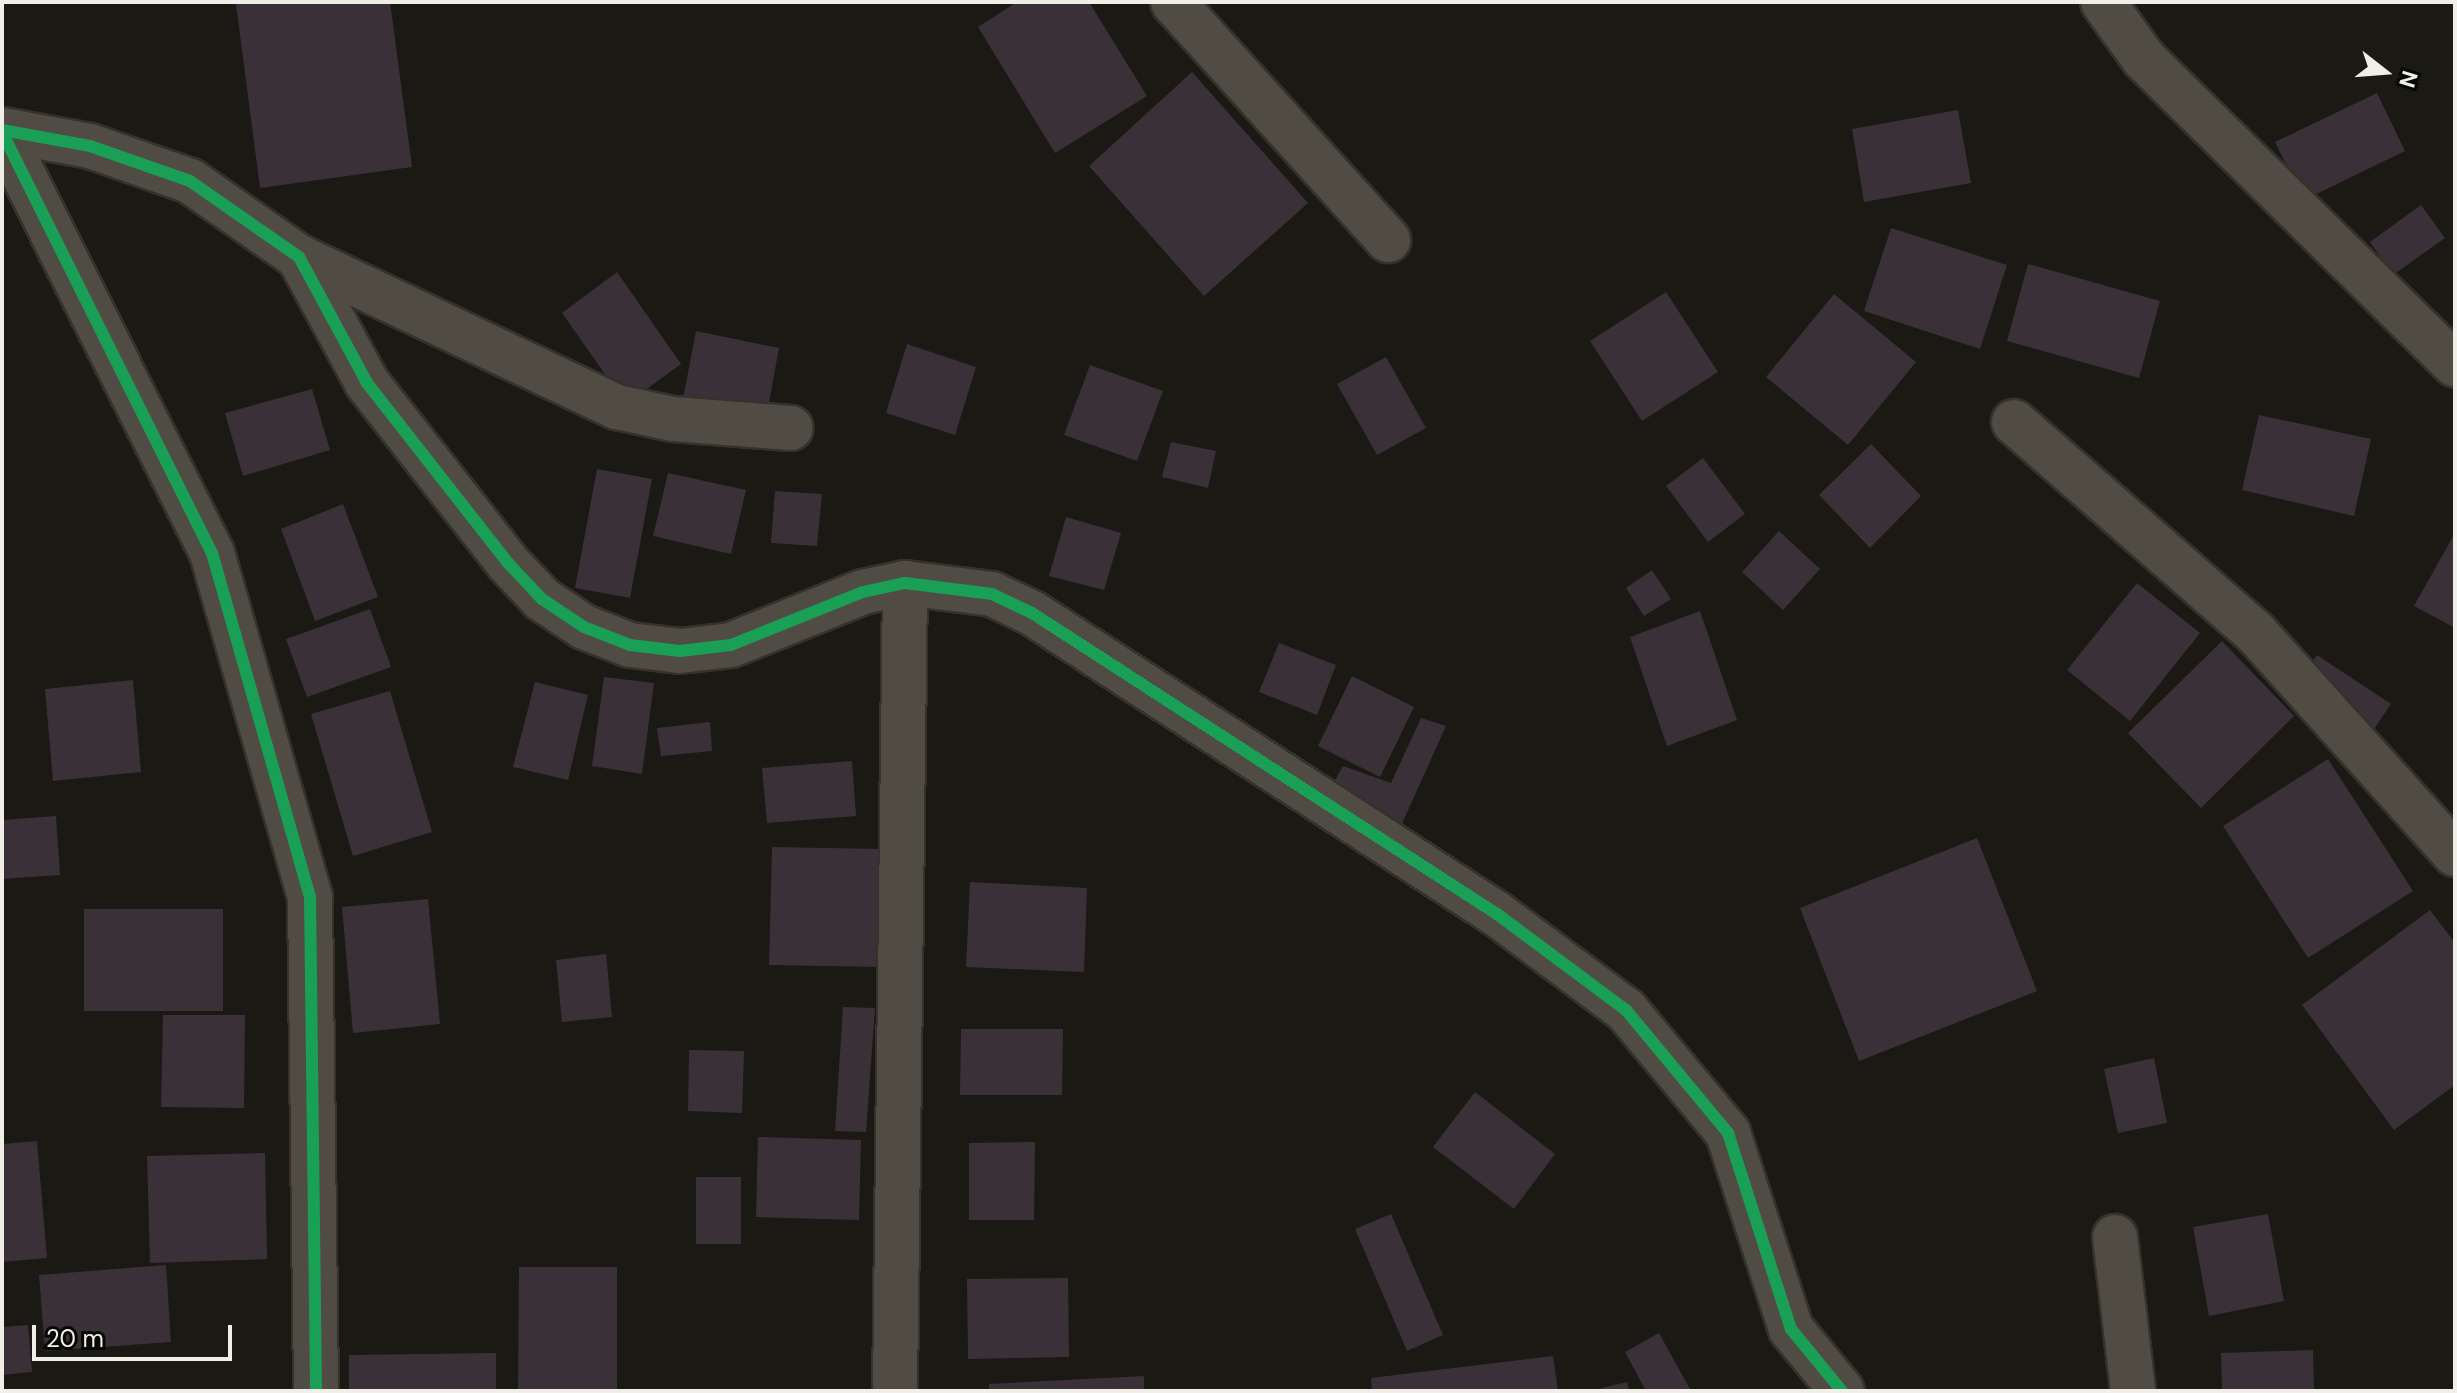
<!DOCTYPE html>
<style>
body{margin:0}
#map{position:relative;width:2457px;height:1393px;overflow:hidden;background:#1a1913;font-family:"DM Sans",sans-serif}
div>[style]{position:absolute}
.building>*{inset:0;background:#393137}
.roads{filter:drop-shadow(2px 0 #33322d) drop-shadow(-2px 0 #33322d) drop-shadow(0 2px #33322d) drop-shadow(0 -2px #33322d)}
.street>*{height:44px;margin:-22px;padding:0 22px;transform-origin:22px;border-radius:22px;background:#504c44}
.cycleway>*{height:12px;margin:-6px;padding:0 6px;transform-origin:6px;border-radius:6px;background:#1a9f57}
span{translate:-50% -50%;white-space:nowrap;text-align:center;line-height:1.15;-webkit-text-stroke:6px #060603;paint-order:stroke}
.frame{position:absolute;inset:0;border:4px solid #efeee7;pointer-events:none}
.north{position:absolute;left:2345px;top:32px;width:80px;height:80px;-webkit-text-stroke:6px #060603;paint-order:stroke;rotate:107deg;font-size:22px;font-weight:700;line-height:32px;text-align:center;color:#efeee7}
.north::after{content:'';display:block;margin:auto;width:28px;height:36px;background:#efeee7;clip-path:polygon(50% 0,100% 100%,50% 72%,0 100%)}
.scale{position:absolute;left:32px;top:1325px;width:200px;height:36px;box-sizing:border-box;border:4px solid #efeee7;border-top:0;padding-left:10px;font-size:24px;line-height:28px;white-space:nowrap;color:#efeee7;-webkit-text-stroke:6px #060603;paint-order:stroke}
</style>
<div id="map">
<div class="building">
<i style="clip-path:polygon(390px 2px,412px 167px,260px 188px,236px 4px)"></i>
<i style="clip-path:polygon(1017px 2px,1089px 2px,1147px 96px,1055px 153px,978px 27px)"></i>
<i style="clip-path:polygon(1192px 72px,1308px 203px,1204px 296px,1089px 166px)"></i>
<i style="clip-path:polygon(2377px 93px,2405px 151px,2304px 200px,2275px 142px)"></i>
<i style="clip-path:polygon(1958px 110px,1971px 183px,1864px 202px,1852px 129px)"></i>
<i style="clip-path:polygon(2421px 205px,2445px 238px,2393px 275px,2370px 242px)"></i>
<i style="clip-path:polygon(1891px 228px,2007px 265px,1980px 349px,1864px 311px)"></i>
<i style="clip-path:polygon(2028px 264px,2160px 301px,2139px 378px,2007px 341px)"></i>
<i style="clip-path:polygon(617px 272px,681px 364px,626px 404px,562px 313px)"></i>
<i style="clip-path:polygon(1666px 292px,1718px 372px,1642px 421px,1590px 341px)"></i>
<i style="clip-path:polygon(1834px 294px,1916px 362px,1848px 445px,1766px 377px)"></i>
<i style="clip-path:polygon(696px 331px,779px 348px,767px 414px,683px 399px)"></i>
<i style="clip-path:polygon(907px 344px,976px 367px,955px 435px,886px 413px)"></i>
<i style="clip-path:polygon(1386px 357px,1426px 428px,1377px 455px,1337px 384px)"></i>
<i style="clip-path:polygon(1090px 365px,1163px 391px,1137px 461px,1064px 435px)"></i>
<i style="clip-path:polygon(312px 389px,330px 450px,243px 476px,225px 413px)"></i>
<i style="clip-path:polygon(2259px 415px,2371px 439px,2354px 516px,2242px 490px)"></i>
<i style="clip-path:polygon(1171px 442px,1216px 451px,1208px 488px,1162px 477px)"></i>
<i style="clip-path:polygon(1871px 444px,1921px 496px,1870px 548px,1819px 495px)"></i>
<i style="clip-path:polygon(1703px 458px,1745px 514px,1708px 542px,1666px 486px)"></i>
<i style="clip-path:polygon(597px 469px,652px 479px,630px 598px,575px 588px)"></i>
<i style="clip-path:polygon(668px 473px,746px 490px,731px 554px,653px 536px)"></i>
<i style="clip-path:polygon(775px 491px,822px 494px,817px 546px,771px 543px)"></i>
<i style="clip-path:polygon(343px 504px,378px 597px,315px 621px,281px 529px)"></i>
<i style="clip-path:polygon(1066px 517px,1121px 533px,1104px 590px,1049px 576px)"></i>
<i style="clip-path:polygon(1779px 531px,1820px 569px,1783px 610px,1742px 572px)"></i>
<i style="clip-path:polygon(2455px 533px,2455px 628px,2414px 606px)"></i>
<i style="clip-path:polygon(1652px 570px,1671px 599px,1644px 616px,1626px 588px)"></i>
<i style="clip-path:polygon(2137px 583px,2200px 633px,2130px 721px,2067px 670px)"></i>
<i style="clip-path:polygon(370px 609px,391px 667px,307px 697px,286px 639px)"></i>
<i style="clip-path:polygon(1700px 611px,1737px 720px,1667px 746px,1630px 637px)"></i>
<i style="clip-path:polygon(2222px 641px,2294px 716px,2201px 808px,2128px 733px)"></i>
<i style="clip-path:polygon(1279px 643px,1336px 665px,1317px 715px,1259px 692px)"></i>
<i style="clip-path:polygon(2317px 655px,2391px 704px,2374px 729px,2301px 679px)"></i>
<i style="clip-path:polygon(1352px 676px,1414px 707px,1380px 777px,1318px 746px)"></i>
<i style="clip-path:polygon(604px 677px,654px 683px,642px 774px,592px 766px)"></i>
<i style="clip-path:polygon(133px 680px,141px 772px,53px 781px,45px 689px)"></i>
<i style="clip-path:polygon(535px 682px,588px 695px,568px 780px,513px 767px)"></i>
<i style="clip-path:polygon(390px 691px,432px 832px,353px 856px,311px 714px)"></i>
<i style="clip-path:polygon(1421px 718px,1446px 726px,1400px 828px,1328px 793px,1343px 766px,1391px 783px)"></i>
<i style="clip-path:polygon(710px 722px,712px 751px,661px 756px,657px 728px)"></i>
<i style="clip-path:polygon(2328px 759px,2413px 891px,2308px 958px,2223px 826px)"></i>
<i style="clip-path:polygon(852px 761px,856px 816px,767px 823px,762px 768px)"></i>
<i style="clip-path:polygon(56px 816px,60px 875px,2px 879px,2px 820px)"></i>
<i style="clip-path:polygon(1977px 838px,2037px 991px,1859px 1061px,1800px 908px)"></i>
<i style="clip-path:polygon(772px 847px,883px 849px,882px 967px,769px 965px)"></i>
<i style="clip-path:polygon(970px 882px,1087px 888px,1084px 972px,966px 967px)"></i>
<i style="clip-path:polygon(428px 899px,440px 1024px,353px 1033px,342px 907px)"></i>
<i style="clip-path:polygon(84px 909px,223px 909px,223px 1011px,84px 1011px)"></i>
<i style="clip-path:polygon(2430px 910px,2455px 943px,2455px 1085px,2394px 1130px,2302px 1005px)"></i>
<i style="clip-path:polygon(606px 954px,612px 1017px,562px 1022px,556px 960px)"></i>
<i style="clip-path:polygon(843px 1007px,875px 1008px,866px 1132px,835px 1131px)"></i>
<i style="clip-path:polygon(163px 1015px,245px 1015px,244px 1108px,161px 1107px)"></i>
<i style="clip-path:polygon(961px 1029px,1063px 1029px,1062px 1095px,960px 1095px)"></i>
<i style="clip-path:polygon(689px 1050px,744px 1051px,742px 1113px,688px 1111px)"></i>
<i style="clip-path:polygon(2154px 1058px,2167px 1123px,2118px 1133px,2104px 1069px)"></i>
<i style="clip-path:polygon(1475px 1092px,1555px 1154px,1514px 1209px,1433px 1147px)"></i>
<i style="clip-path:polygon(758px 1137px,861px 1140px,859px 1220px,756px 1217px)"></i>
<i style="clip-path:polygon(37px 1141px,47px 1258px,2px 1262px,2px 1144px)"></i>
<i style="clip-path:polygon(1035px 1142px,1034px 1220px,969px 1220px,969px 1143px)"></i>
<i style="clip-path:polygon(265px 1153px,267px 1259px,150px 1263px,147px 1156px)"></i>
<i style="clip-path:polygon(696px 1177px,741px 1177px,741px 1244px,696px 1244px)"></i>
<i style="clip-path:polygon(1391px 1214px,1443px 1335px,1407px 1351px,1355px 1229px)"></i>
<i style="clip-path:polygon(2268px 1214px,2284px 1301px,2209px 1316px,2193px 1227px)"></i>
<i style="clip-path:polygon(166px 1265px,171px 1342px,45px 1351px,39px 1275px)"></i>
<i style="clip-path:polygon(519px 1267px,617px 1267px,617px 1391px,518px 1391px)"></i>
<i style="clip-path:polygon(1068px 1278px,1069px 1357px,968px 1359px,967px 1279px)"></i>
<i style="clip-path:polygon(28px 1325px,32px 1372px,2px 1375px,2px 1327px)"></i>
<i style="clip-path:polygon(1659px 1333px,1691px 1391px,1646px 1391px,1625px 1352px)"></i>
<i style="clip-path:polygon(2313px 1350px,2314px 1391px,2222px 1391px,2221px 1353px)"></i>
<i style="clip-path:polygon(496px 1353px,496px 1391px,349px 1391px,349px 1355px)"></i>
<i style="clip-path:polygon(1553px 1356px,1558px 1391px,1372px 1391px,1371px 1378px)"></i>
<i style="clip-path:polygon(1144px 1376px,1144px 1391px,989px 1391px,989px 1384px)"></i>
<i style="clip-path:polygon(1627px 1382px,1629px 1391px,1593px 1391px,1593px 1390px)"></i>
</div>
<div class="roads">
<div class="street">
<i style="left:1173px;top:2px;width:321px;rotate:47.9deg"></i>
<i style="left:2103px;top:2px;width:70px;rotate:54.3deg"></i>
<i style="left:2144px;top:59px;width:436px;rotate:44.5deg"></i>
<i style="left:2px;top:130px;width:89px;rotate:10.3deg"></i>
<i style="left:90px;top:146px;width:106px;rotate:19.3deg"></i>
<i style="left:190px;top:181px;width:133px;rotate:34.9deg"></i>
<i style="left:299px;top:257px;width:143px;rotate:61.6deg"></i>
<i style="left:367px;top:383px;width:229px;rotate:51.9deg"></i>
<i style="left:508px;top:563px;width:50px;rotate:46.6deg"></i>
<i style="left:542px;top:599px;width:50px;rotate:33.7deg"></i>
<i style="left:584px;top:627px;width:49px;rotate:21.4deg"></i>
<i style="left:630px;top:645px;width:50px;rotate:6.8deg"></i>
<i style="left:680px;top:651px;width:51px;rotate:-6.7deg"></i>
<i style="left:731px;top:645px;width:142px;rotate:-21.9deg"></i>
<i style="left:863px;top:592px;width:43px;rotate:-12.1deg"></i>
<i style="left:905px;top:583px;width:88px;rotate:7.2deg"></i>
<i style="left:992px;top:594px;width:44px;rotate:25.4deg"></i>
<i style="left:1032px;top:613px;width:554px;rotate:32.92deg"></i>
<i style="left:1497px;top:914px;width:161px;rotate:36.7deg"></i>
<i style="left:1626px;top:1010px;width:160px;rotate:50.3deg"></i>
<i style="left:1728px;top:1133px;width:206px;rotate:72.2deg"></i>
<i style="left:1791px;top:1329px;width:80px;rotate:50.6deg"></i>
<i style="left:2px;top:132px;width:470px;rotate:63.5deg"></i>
<i style="left:212px;top:553px;width:358px;rotate:74.1deg"></i>
<i style="left:310px;top:897px;width:494px;rotate:89.3deg"></i>
<i style="left:299px;top:257px;width:352px;rotate:25.3deg"></i>
<i style="left:617px;top:407px;width:57px;rotate:12.1deg"></i>
<i style="left:673px;top:419px;width:118px;rotate:4.4deg"></i>
<i style="left:2014px;top:422px;width:320px;rotate:41.1deg"></i>
<i style="left:2255px;top:632px;width:299px;rotate:48deg"></i>
<i style="left:2115px;top:1237px;width:155px;rotate:83.3deg"></i>
<i style="left:895px;top:1391px;width:808px;rotate:-89.29deg"></i>
</div>
</div>
<div class="cycleway">
<i style="left:2px;top:130px;width:89px;rotate:10.3deg"></i>
<i style="left:90px;top:146px;width:106px;rotate:19.3deg"></i>
<i style="left:190px;top:181px;width:133px;rotate:34.9deg"></i>
<i style="left:299px;top:257px;width:143px;rotate:61.6deg"></i>
<i style="left:367px;top:383px;width:229px;rotate:51.9deg"></i>
<i style="left:508px;top:563px;width:50px;rotate:46.6deg"></i>
<i style="left:542px;top:599px;width:50px;rotate:33.7deg"></i>
<i style="left:584px;top:627px;width:49px;rotate:21.4deg"></i>
<i style="left:630px;top:645px;width:50px;rotate:6.8deg"></i>
<i style="left:680px;top:651px;width:51px;rotate:-6.7deg"></i>
<i style="left:731px;top:645px;width:142px;rotate:-21.9deg"></i>
<i style="left:863px;top:592px;width:43px;rotate:-12.1deg"></i>
<i style="left:905px;top:583px;width:88px;rotate:7.2deg"></i>
<i style="left:992px;top:594px;width:44px;rotate:25.4deg"></i>
<i style="left:1032px;top:613px;width:554px;rotate:32.92deg"></i>
<i style="left:1497px;top:914px;width:161px;rotate:36.7deg"></i>
<i style="left:1626px;top:1010px;width:160px;rotate:50.3deg"></i>
<i style="left:1728px;top:1133px;width:206px;rotate:72.2deg"></i>
<i style="left:1791px;top:1329px;width:80px;rotate:50.6deg"></i>
<i style="left:2px;top:132px;width:470px;rotate:63.5deg"></i>
<i style="left:212px;top:553px;width:358px;rotate:74.1deg"></i>
<i style="left:310px;top:897px;width:494px;rotate:89.3deg"></i>
</div>
<div class="frame"></div>
<div class="north">N</div>
<div class="scale">20 m</div>
</div>
